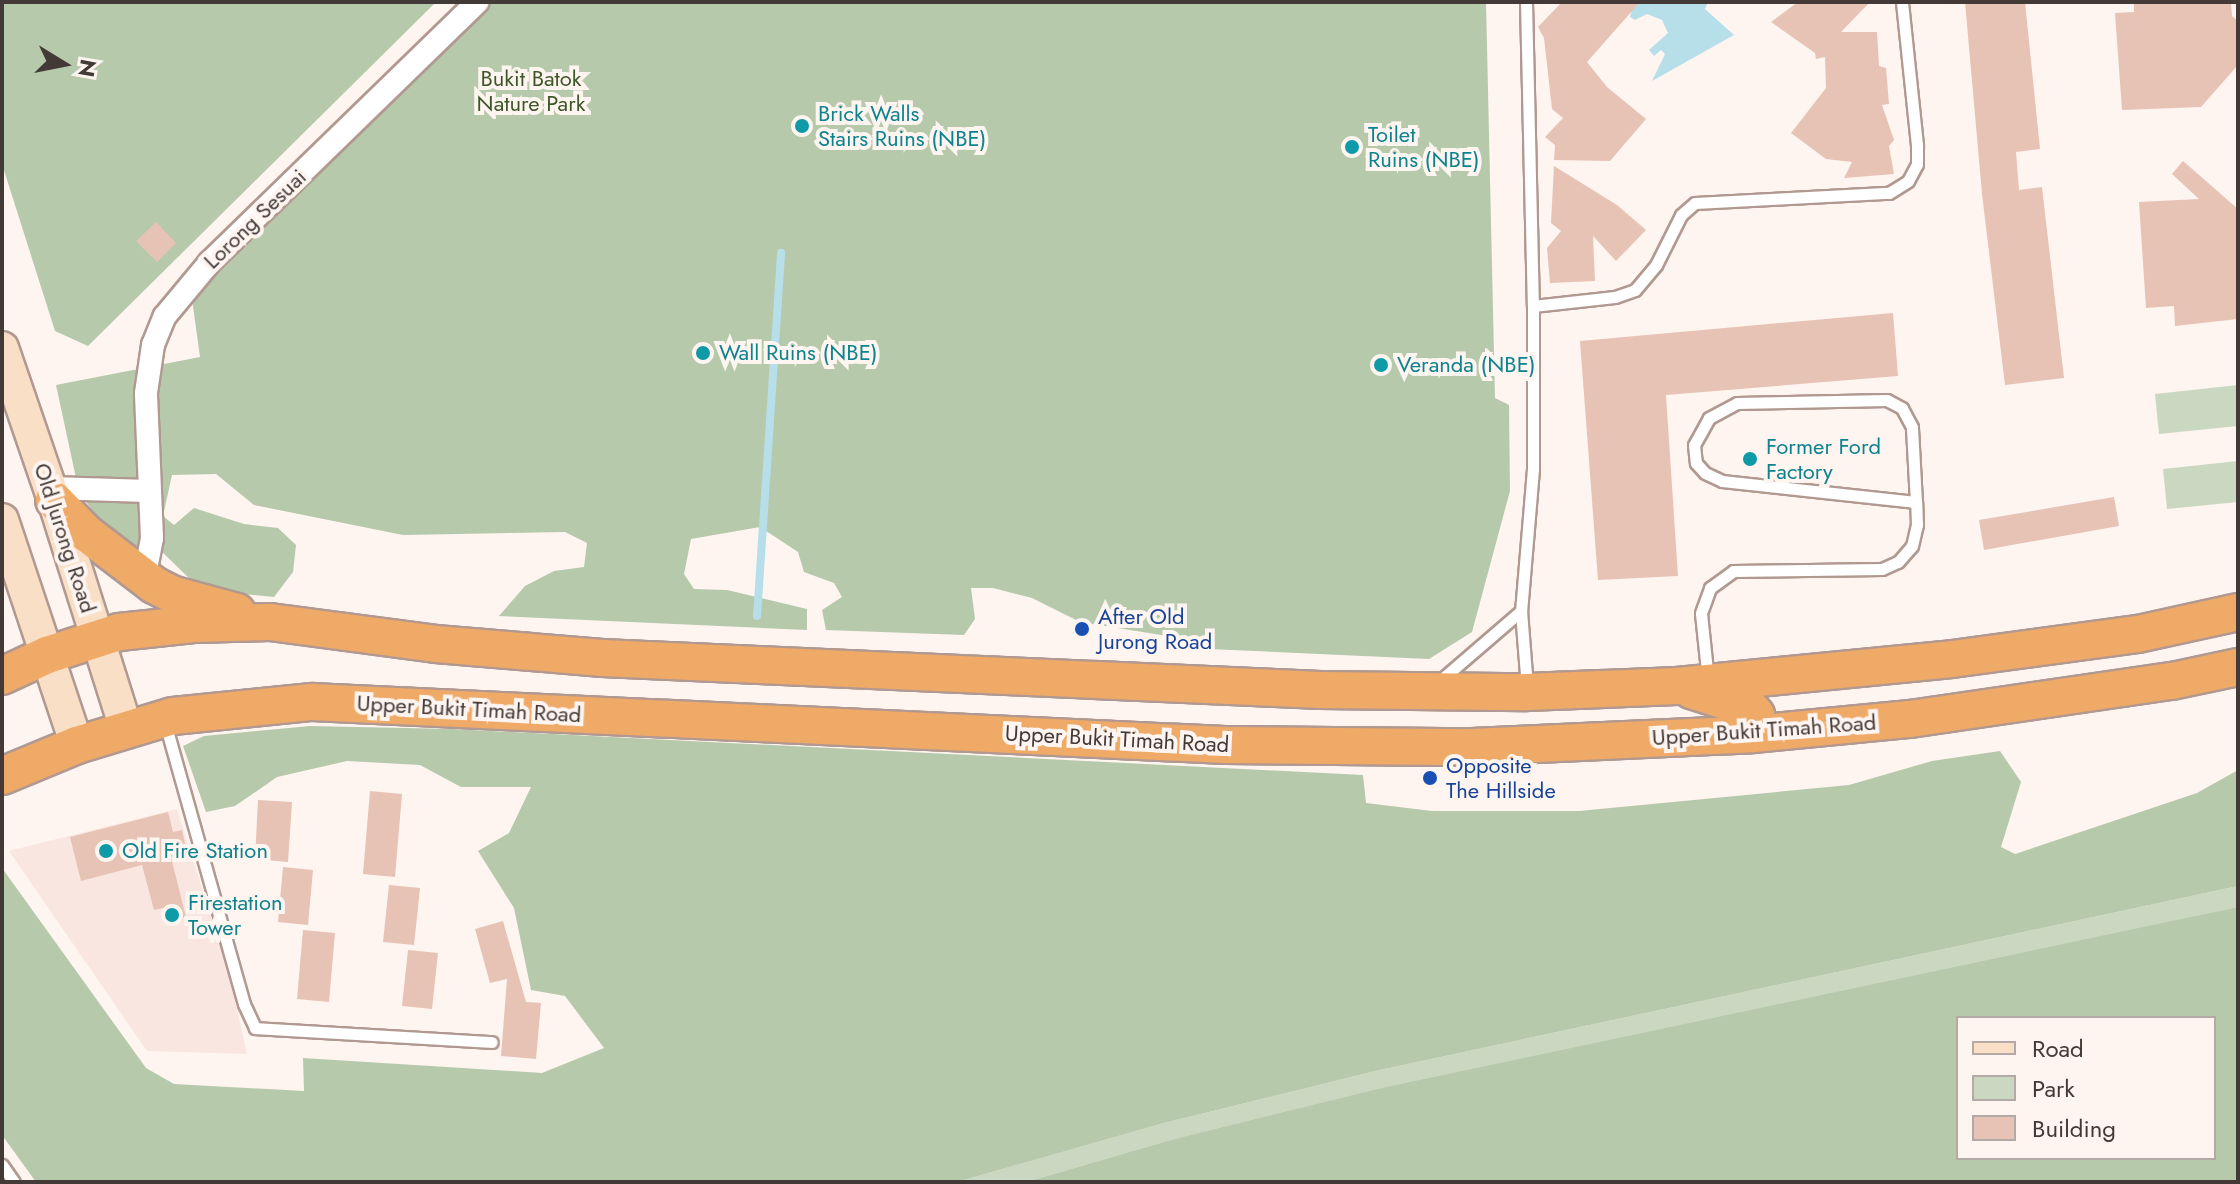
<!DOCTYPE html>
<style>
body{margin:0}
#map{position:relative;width:2240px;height:1184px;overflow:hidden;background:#fef4f0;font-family:Jost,sans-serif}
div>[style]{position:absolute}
.built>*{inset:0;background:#fae6e0}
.green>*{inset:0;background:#cad8c1}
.forest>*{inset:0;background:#b6c9ab}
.water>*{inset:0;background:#b6dfea}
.stream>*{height:8px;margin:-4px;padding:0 4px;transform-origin:4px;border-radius:4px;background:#b6dfea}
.building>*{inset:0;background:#e7c3b5}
.roads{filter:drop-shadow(2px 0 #b19991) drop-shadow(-2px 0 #b19991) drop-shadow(0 2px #b19991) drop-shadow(0 -2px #b19991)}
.service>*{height:11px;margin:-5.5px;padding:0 5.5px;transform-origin:5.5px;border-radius:5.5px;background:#fff}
.minor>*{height:22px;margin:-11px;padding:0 11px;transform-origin:11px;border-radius:11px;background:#fff}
.secondary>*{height:32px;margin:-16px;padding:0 16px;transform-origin:16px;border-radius:16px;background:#fadfc7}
.trunk>*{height:36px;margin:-18px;padding:0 18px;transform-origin:18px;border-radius:18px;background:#f0aa68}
.dots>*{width:22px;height:22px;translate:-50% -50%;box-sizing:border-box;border:4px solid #fef4f0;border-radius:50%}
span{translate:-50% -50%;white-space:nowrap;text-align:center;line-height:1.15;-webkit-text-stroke:8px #fef4f0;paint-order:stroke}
.park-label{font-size:22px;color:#3d572a}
.culture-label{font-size:22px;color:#0d838f}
.left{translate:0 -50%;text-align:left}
.street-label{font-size:22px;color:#433936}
.transit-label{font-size:22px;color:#164399}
.frame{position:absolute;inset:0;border:4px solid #433936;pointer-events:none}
.legend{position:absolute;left:1956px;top:1016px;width:260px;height:144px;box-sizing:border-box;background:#fef4f0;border:2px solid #b3a9a6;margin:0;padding:10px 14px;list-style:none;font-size:24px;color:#433936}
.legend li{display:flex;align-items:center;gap:16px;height:40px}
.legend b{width:40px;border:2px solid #b3a9a6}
.north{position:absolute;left:24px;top:24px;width:80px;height:80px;-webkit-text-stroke:6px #fef4f0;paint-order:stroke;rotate:100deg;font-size:22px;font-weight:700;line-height:32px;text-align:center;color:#433936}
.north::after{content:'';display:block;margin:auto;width:28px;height:36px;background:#433936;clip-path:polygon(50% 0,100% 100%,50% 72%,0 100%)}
</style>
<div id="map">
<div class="built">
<i style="clip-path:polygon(177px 809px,229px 974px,247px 1054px,147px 1051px,9px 851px)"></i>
</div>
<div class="green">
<i style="clip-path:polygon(2238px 385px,2238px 426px,2159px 434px,2155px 394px)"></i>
<i style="clip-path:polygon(2238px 461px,2238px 502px,2167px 509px,2163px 469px)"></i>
<i style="clip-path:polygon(2238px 886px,2238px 907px,1167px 1141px,1026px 1182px,957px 1182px,1164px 1123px,1380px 1070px)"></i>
</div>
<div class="forest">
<i style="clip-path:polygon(2px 2px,436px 2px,88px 346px,55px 331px,2px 164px)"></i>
<i style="clip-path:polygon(493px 2px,1486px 2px,1495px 398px,1509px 405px,1510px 491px,1472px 632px,1429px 659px,1209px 649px,1180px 638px,1080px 622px,1032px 598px,993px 588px,971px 588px,975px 619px,964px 635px,826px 630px,822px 610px,842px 597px,834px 583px,804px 572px,798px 552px,760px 527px,691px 539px,684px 574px,694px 589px,727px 590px,807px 609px,807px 630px,499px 616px,525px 586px,554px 571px,584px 567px,587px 543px,565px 532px,403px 535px,254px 505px,216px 474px,172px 475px,163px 516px,174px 525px,194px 508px,244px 524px,278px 528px,296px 545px,293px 572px,274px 597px,221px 592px,190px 579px,159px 549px,146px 569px,108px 532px,79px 492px,56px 385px,200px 357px,192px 299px)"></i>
<i style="clip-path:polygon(310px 726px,453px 729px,1363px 775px,1366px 803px,1432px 811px,1579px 811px,1849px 785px,1932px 761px,2000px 751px,2021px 782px,2001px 847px,2015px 854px,2197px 793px,2238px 770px,2238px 886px,1380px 1070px,1164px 1123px,957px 1182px,36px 1182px,2px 1135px,2px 868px,146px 1068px,174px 1084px,304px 1091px,303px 1058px,542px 1073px,604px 1048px,565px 996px,531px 990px,514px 908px,478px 851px,509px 833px,531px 787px,461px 787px,420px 765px,347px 761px,277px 777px,235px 806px,206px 812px,183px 746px,204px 736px)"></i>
<i style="clip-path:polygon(evenodd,2238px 907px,2238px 1182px,1026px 1182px,1167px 1141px,1382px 1088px,2238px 907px,1958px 1018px,2214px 1018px,2214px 1158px,1958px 1158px,1958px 1018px)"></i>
</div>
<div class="water">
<i style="clip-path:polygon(1634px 2px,1708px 2px,1705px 9px,1734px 35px,1652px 81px,1665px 54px,1661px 50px,1654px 56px,1649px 50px,1668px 33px,1662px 20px,1647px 14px,1635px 20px,1630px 17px)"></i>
</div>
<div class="stream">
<i style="left:757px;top:616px;width:364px;rotate:-86.2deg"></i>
</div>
<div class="building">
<i style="clip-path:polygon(1562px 2px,1640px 2px,1587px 62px,1607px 87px,1646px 119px,1610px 161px,1554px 160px,1555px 145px,1545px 137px,1563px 118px,1552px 109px,1544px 38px,1538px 27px)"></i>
<i style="clip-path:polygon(1798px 2px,1870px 2px,1841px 32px,1877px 32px,1879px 66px,1886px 68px,1889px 104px,1882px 105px,1894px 140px,1889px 146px,1894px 174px,1844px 178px,1852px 162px,1826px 159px,1791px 133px,1826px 88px,1825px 57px,1816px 59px,1815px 53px,1771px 22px)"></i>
<i style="clip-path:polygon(1965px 2px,2025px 2px,2040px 149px,2016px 152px,2019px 190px,2042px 187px,2064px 378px,2005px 385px,1982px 194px)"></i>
<i style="clip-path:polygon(2134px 2px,2231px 2px,2232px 16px,2238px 21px,2238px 65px,2201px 107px,2122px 110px,2115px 13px,2134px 12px)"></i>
<i style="clip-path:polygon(2183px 161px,2238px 209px,2238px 319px,2175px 326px,2174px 306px,2146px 308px,2139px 202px,2199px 199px,2172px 174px)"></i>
<i style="clip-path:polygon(1554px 166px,1617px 205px,1646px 230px,1616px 261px,1593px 236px,1595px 281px,1550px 283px,1547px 248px,1561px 231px,1551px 223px)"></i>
<i style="clip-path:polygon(156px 222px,176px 243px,157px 262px,136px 241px)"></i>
<i style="clip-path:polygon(1893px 313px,1898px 376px,1666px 395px,1678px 576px,1598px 580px,1580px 341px)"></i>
<i style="clip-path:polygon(2114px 497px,2119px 526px,1984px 550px,1979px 520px)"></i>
<i style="clip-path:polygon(370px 791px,402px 794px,395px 877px,363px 874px)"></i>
<i style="clip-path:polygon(258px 800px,292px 802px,288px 862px,255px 859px)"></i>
<i style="clip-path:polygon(168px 812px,173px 832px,182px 830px,187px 853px,171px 857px,186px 917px,167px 922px,163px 908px,154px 910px,142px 865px,81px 881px,70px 837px)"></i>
<i style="clip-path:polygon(283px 867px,313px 870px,308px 925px,278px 922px)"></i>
<i style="clip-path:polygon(389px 885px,420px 888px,414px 945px,383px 942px)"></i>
<i style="clip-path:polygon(503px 921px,526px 1002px,541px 1003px,536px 1059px,501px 1056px,507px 979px,490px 983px,475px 929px)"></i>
<i style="clip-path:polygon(303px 930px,335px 933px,329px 1002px,297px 999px)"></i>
<i style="clip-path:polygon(408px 950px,438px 953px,432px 1009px,402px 1006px)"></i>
</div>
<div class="roads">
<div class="service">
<i style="left:1526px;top:2px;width:304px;rotate:88.7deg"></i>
<i style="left:1533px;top:306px;width:163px;rotate:90deg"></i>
<i style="left:1533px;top:469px;width:143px;rotate:94.8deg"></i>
<i style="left:1521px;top:611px;width:77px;rotate:85.5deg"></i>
<i style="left:1533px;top:306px;width:82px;rotate:-6.3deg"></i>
<i style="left:1615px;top:297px;width:21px;rotate:-19deg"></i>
<i style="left:1635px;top:290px;width:33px;rotate:-50deg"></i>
<i style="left:1656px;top:265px;width:56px;rotate:-63.4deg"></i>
<i style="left:1681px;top:215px;width:18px;rotate:-41deg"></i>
<i style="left:1695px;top:203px;width:194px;rotate:-3deg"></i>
<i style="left:1889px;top:193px;width:22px;rotate:-32deg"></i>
<i style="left:1908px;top:181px;width:19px;rotate:-62deg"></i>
<i style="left:1917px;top:164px;width:19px;rotate:-90deg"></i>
<i style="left:1917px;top:145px;width:144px;rotate:-96deg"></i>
<i style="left:1708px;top:680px;width:67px;rotate:-96deg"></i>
<i style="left:1701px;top:613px;width:27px;rotate:-70deg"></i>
<i style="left:1710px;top:588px;width:29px;rotate:-36deg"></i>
<i style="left:1733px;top:571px;width:149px;rotate:-0.8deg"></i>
<i style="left:1882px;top:569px;width:17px;rotate:-24deg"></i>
<i style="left:1898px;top:562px;width:21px;rotate:-49deg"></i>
<i style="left:1912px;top:546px;width:22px;rotate:-77deg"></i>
<i style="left:1917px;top:525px;width:23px;rotate:-92deg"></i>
<i style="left:1916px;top:502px;width:75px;rotate:-93.1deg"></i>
<i style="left:1912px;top:427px;width:21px;rotate:-118deg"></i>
<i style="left:1902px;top:408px;width:17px;rotate:-152deg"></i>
<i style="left:1887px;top:400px;width:150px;rotate:178.9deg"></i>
<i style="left:1737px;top:403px;width:32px;rotate:152deg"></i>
<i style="left:1709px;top:418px;width:31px;rotate:119deg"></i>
<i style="left:1694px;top:445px;width:18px;rotate:84deg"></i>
<i style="left:1696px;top:463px;width:13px;rotate:48deg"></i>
<i style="left:1705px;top:473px;width:19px;rotate:25deg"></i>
<i style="left:1722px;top:481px;width:195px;rotate:6.2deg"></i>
<i style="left:1436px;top:684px;width:112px;rotate:-40.7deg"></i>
<i style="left:165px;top:723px;width:292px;rotate:74.3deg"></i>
<i style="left:244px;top:1004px;width:26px;rotate:65deg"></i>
<i style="left:255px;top:1028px;width:237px;rotate:3.4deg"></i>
<i style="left:2px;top:1165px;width:21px;rotate:55deg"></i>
</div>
<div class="minor">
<i style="left:50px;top:488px;width:99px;rotate:1.7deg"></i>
<i style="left:140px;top:575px;width:13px;rotate:-58deg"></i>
<i style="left:147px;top:564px;width:26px;rotate:-79deg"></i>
<i style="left:152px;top:538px;width:145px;rotate:-92.4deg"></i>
<i style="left:146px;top:393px;width:49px;rotate:-81.7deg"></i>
<i style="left:153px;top:345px;width:31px;rotate:-68deg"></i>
<i style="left:165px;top:316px;width:70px;rotate:-50.2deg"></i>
<i style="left:210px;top:262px;width:373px;rotate:-44.2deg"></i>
</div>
<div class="secondary">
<i style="left:2px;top:348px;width:161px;rotate:71.1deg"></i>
<i style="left:54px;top:500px;width:240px;rotate:72.5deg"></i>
<i style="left:2px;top:520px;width:237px;rotate:71.6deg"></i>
</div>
<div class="trunk">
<i style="left:54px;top:500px;width:46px;rotate:45.9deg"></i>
<i style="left:86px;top:533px;width:86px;rotate:37.4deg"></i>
<i style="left:154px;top:585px;width:22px;rotate:27deg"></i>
<i style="left:174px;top:595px;width:65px;rotate:15.1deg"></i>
<i style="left:2px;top:676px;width:50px;rotate:-25deg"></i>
<i style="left:47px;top:655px;width:76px;rotate:-17.7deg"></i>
<i style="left:119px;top:632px;width:75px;rotate:-6.1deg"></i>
<i style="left:194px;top:624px;width:76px;rotate:-1.5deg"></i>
<i style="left:270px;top:622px;width:167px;rotate:7.5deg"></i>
<i style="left:436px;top:644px;width:167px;rotate:4.8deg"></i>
<i style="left:602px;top:658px;width:719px;rotate:2.55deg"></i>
<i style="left:1320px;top:690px;width:207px;rotate:0.6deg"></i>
<i style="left:1527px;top:692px;width:150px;rotate:-2.3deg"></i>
<i style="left:1677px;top:686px;width:276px;rotate:-5.6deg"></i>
<i style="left:1952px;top:659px;width:188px;rotate:-7.7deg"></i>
<i style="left:2138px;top:634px;width:102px;rotate:-12.4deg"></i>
<i style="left:1691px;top:690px;width:63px;rotate:17.6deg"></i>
<i style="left:1751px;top:709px;width:8px;rotate:50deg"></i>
<i style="left:1756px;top:715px;width:19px;rotate:99deg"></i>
<i style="left:2px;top:776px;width:81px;rotate:-22.5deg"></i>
<i style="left:77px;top:745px;width:100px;rotate:-16.8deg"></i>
<i style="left:173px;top:716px;width:140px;rotate:-5.8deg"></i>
<i style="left:312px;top:702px;width:914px;rotate:2.7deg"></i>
<i style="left:1225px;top:745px;width:247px;rotate:0.5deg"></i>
<i style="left:1472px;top:747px;width:281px;rotate:-2.6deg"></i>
<i style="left:1753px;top:734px;width:158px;rotate:-5.5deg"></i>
<i style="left:1910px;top:719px;width:265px;rotate:-8.3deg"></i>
<i style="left:2172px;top:681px;width:67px;rotate:-12deg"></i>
</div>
</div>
<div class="dots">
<i style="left:802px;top:126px;background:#0f9aa8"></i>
<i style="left:1352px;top:147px;background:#0f9aa8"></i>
<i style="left:703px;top:353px;background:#0f9aa8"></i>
<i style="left:1381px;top:365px;background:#0f9aa8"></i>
<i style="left:1750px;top:459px;background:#0f9aa8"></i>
<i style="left:1082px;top:629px;background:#1a4fb4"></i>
<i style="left:1430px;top:778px;background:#1a4fb4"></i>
<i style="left:106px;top:851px;background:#0f9aa8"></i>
<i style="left:172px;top:915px;background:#0f9aa8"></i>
</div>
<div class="park-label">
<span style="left:531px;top:91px">Bukit Batok<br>Nature Park</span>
</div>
<div class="culture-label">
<span class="left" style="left:818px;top:126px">Brick Walls<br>Stairs Ruins (NBE)</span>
<span class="left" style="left:1368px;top:147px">Toilet<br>Ruins (NBE)</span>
<span class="left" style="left:719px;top:353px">Wall Ruins (NBE)</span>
<span class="left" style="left:1397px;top:365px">Veranda (NBE)</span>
<span class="left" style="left:1766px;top:459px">Former Ford<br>Factory</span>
<span class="left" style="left:122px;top:851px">Old Fire Station</span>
<span class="left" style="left:188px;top:915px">Firestation<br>Tower</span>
</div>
<div class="street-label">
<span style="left:255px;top:219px;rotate:-44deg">Lorong Sesuai</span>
<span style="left:65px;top:538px;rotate:72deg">Old Jurong Road</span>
<span style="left:469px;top:709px;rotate:3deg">Upper Bukit Timah Road</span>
<span style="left:1764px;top:730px;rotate:-4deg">Upper Bukit Timah Road</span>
<span style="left:1117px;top:739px;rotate:3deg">Upper Bukit Timah Road</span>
</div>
<div class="transit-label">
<span class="left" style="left:1098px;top:629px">After Old<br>Jurong Road</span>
<span class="left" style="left:1446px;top:778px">Opposite<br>The Hillside</span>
</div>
<div class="frame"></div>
<ul class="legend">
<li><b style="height:10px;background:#fadfc7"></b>Road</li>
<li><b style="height:22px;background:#cad8c1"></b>Park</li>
<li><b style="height:22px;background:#e7c3b5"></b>Building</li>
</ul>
<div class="north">N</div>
</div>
